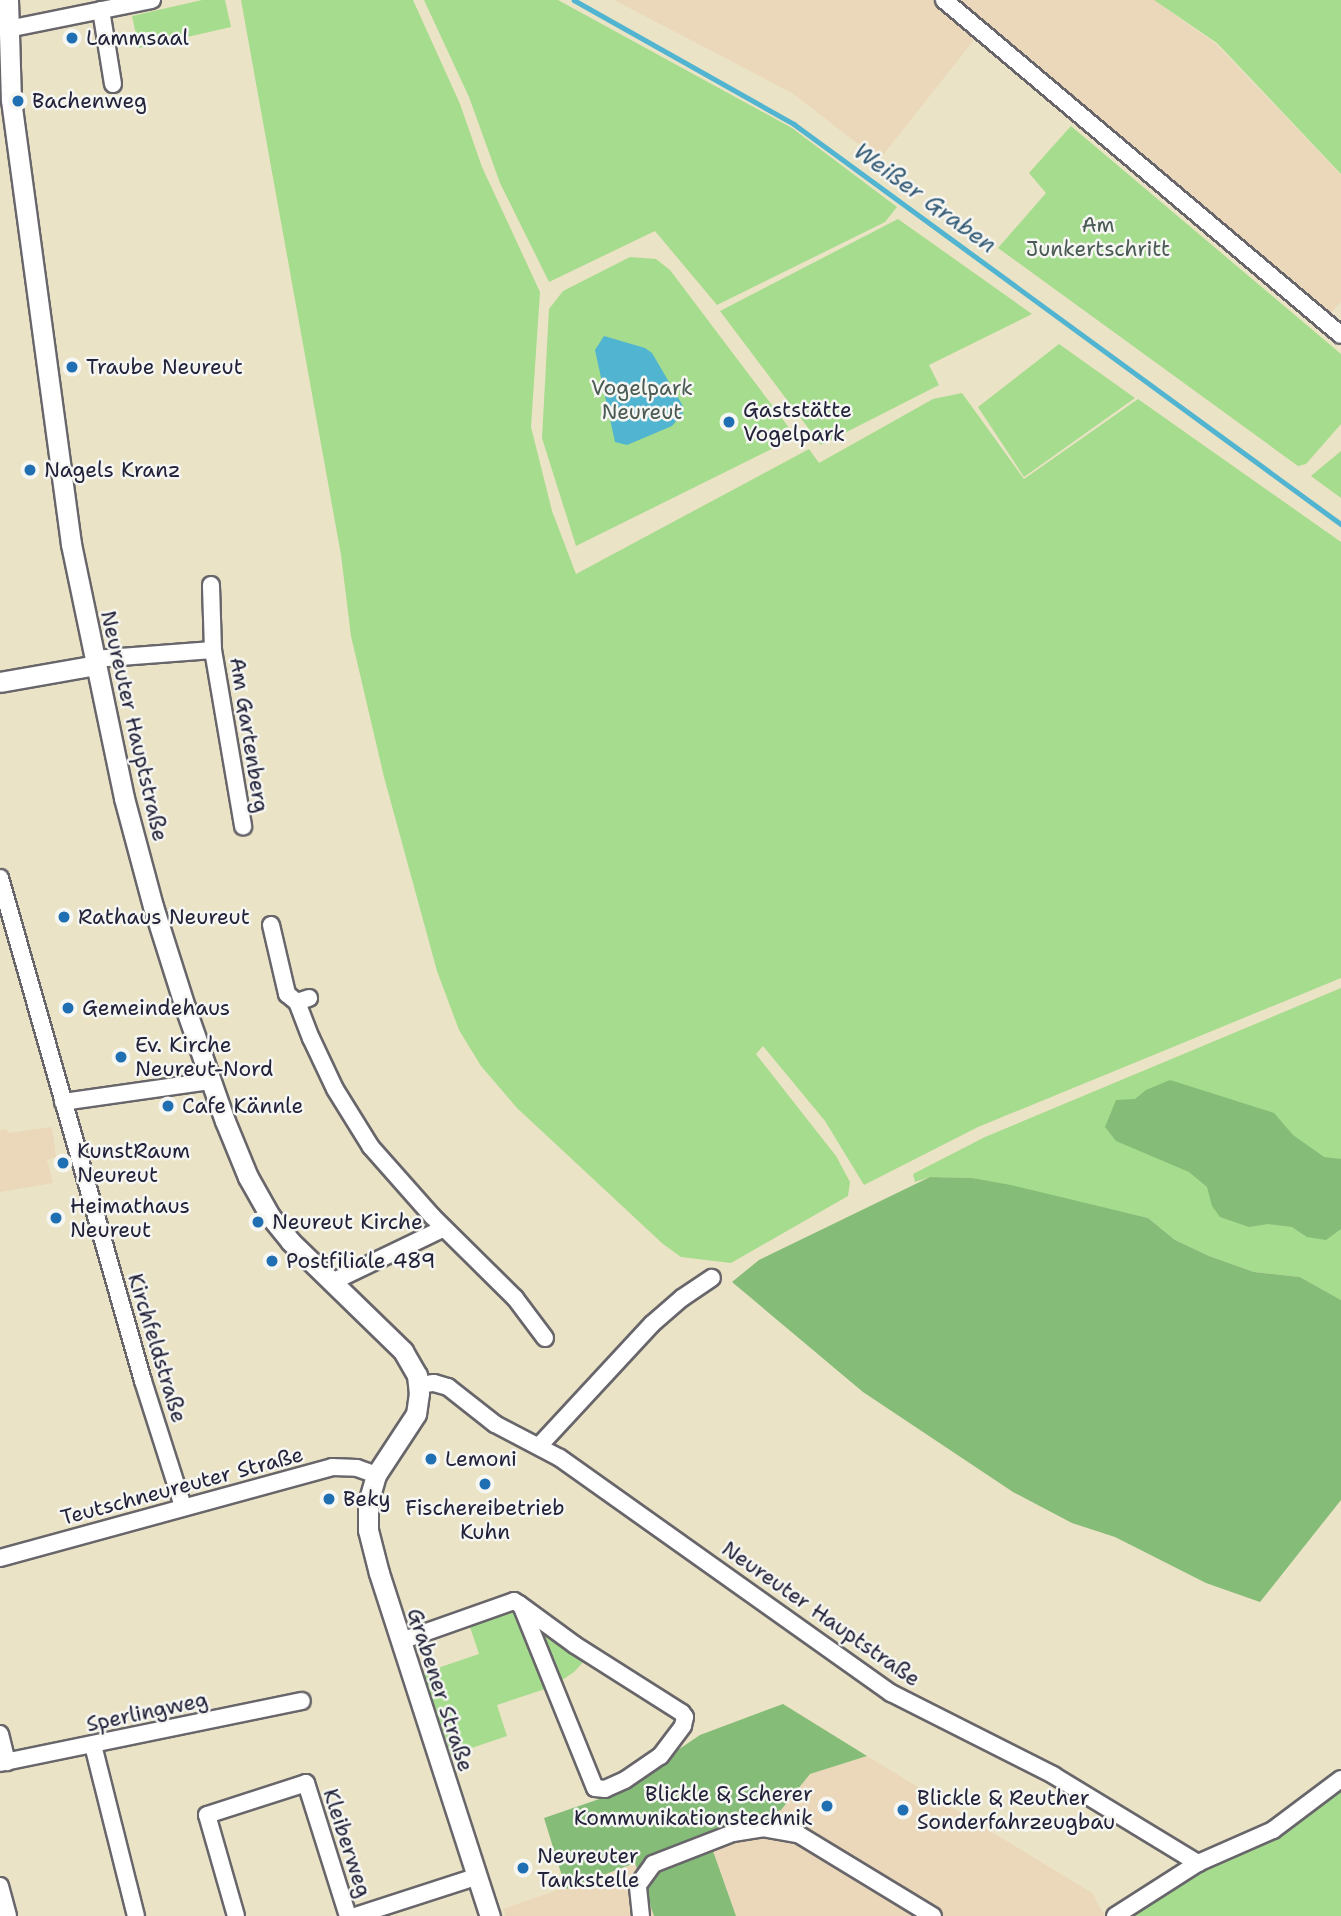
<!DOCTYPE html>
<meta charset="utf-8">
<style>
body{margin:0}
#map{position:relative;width:1341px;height:1916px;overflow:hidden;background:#ebe3c5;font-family:"Shantell Sans",sans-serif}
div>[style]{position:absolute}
.built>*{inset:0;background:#ebd8ba}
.green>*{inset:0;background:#a6dc8d}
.forest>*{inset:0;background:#84bc78}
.water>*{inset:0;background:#51b4d0}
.stream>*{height:4.5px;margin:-2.25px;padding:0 2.25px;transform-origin:2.25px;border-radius:2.25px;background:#51b4d0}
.roads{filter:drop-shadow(2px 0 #68666b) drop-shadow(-2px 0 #68666b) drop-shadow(0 2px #68666b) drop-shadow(0 -2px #68666b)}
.minor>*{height:16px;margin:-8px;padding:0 8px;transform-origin:8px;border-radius:8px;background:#fff}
.tertiary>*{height:19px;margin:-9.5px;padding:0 9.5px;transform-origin:9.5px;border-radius:9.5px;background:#fff}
.dots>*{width:19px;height:19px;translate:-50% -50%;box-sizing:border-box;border:4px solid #f6f6f2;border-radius:50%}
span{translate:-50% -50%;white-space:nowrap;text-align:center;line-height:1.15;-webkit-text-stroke:5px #f6f6f2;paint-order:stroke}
.poi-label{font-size:21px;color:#22223b}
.left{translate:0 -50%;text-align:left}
.right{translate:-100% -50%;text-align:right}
.park-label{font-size:21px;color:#4a5a54}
.street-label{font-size:21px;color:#22223b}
.water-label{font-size:23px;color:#355c77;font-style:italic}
</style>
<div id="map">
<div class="built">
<i style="clip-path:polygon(614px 0,1154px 0,1216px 44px,1341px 175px,1341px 301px,1328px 317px,985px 26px,879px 160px,792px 93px)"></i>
<i style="clip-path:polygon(52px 1127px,56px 1157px,47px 1160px,53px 1183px,0 1192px,0 1130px,7px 1129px,8px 1133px)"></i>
<i style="clip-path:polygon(867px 1756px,1092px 1893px,1105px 1916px,736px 1916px,708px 1837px,781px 1810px,810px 1774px)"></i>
<i style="clip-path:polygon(635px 1863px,654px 1916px,506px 1916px,503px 1909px)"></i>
</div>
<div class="green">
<i style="clip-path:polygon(202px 0,225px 0,231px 27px,139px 48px,132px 16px)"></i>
<i style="clip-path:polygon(241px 0,413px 0,460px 104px,482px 167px,540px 292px,531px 427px,552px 511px,576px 574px,809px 449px,819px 463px,933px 399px,962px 393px,1024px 479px,1138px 399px,1341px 542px,1341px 978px,978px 1127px,864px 1185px,825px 1121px,763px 1046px,756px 1054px,836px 1156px,850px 1182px,848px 1196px,731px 1263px,681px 1257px,663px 1244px,517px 1108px,481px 1066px,459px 1030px,437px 971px,384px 777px,351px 636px,341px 555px)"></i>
<i style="clip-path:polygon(424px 0,558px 0,792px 128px,897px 207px,885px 222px,717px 305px,655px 231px,549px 282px,500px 183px,469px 97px)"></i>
<i style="clip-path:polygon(1154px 0,1341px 0,1341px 174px,1217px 43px)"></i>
<i style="clip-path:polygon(1071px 126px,1341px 354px,1341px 424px,1306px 464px,1298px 466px,998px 248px,1046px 193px,1029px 173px)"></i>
<i style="clip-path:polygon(898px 219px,1032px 314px,929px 365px,939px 385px,821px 445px,720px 311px)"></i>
<i style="clip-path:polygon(630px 257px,656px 259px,670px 270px,796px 437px,576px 546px,542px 438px,549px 309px,563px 291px)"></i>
<i style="clip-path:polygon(1059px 344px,1135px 398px,1024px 477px,978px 407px)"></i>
<i style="clip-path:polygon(1341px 451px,1341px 498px,1311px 476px)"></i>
<i style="clip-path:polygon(1341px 988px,1341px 1300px,1300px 1277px,1254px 1272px,1209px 1256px,1175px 1240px,1148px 1218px,972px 1178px,930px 1177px,915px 1182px,913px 1174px,985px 1137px)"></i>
<i style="clip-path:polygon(509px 1610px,518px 1614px,523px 1623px,545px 1689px,497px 1705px,507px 1736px,451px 1755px,423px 1673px,479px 1654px,469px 1624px)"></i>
<i style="clip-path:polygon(545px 1635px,585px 1660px,574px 1672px,559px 1682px,540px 1638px)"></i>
<i style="clip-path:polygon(1341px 1787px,1341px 1916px,1127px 1916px,1187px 1877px)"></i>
</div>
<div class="forest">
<i style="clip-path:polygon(1170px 1080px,1274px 1113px,1293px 1135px,1324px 1157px,1341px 1159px,1341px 1229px,1326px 1240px,1307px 1237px,1292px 1227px,1268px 1224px,1249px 1227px,1220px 1217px,1212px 1206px,1207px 1187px,1189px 1172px,1116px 1141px,1105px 1127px,1116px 1100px,1135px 1099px,1146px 1090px)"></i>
<i style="clip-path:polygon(930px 1177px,972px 1178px,1011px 1185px,1148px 1218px,1175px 1240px,1209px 1256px,1254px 1272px,1300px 1277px,1341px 1300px,1341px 1500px,1260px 1602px,1206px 1583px,1115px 1537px,1072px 1523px,1013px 1492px,863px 1392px,732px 1282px,759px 1260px)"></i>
<i style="clip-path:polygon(783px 1704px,867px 1756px,810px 1774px,781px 1810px,708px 1837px,736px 1916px,654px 1916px,635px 1863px,566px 1889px,544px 1818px,611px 1795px,700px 1735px)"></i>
</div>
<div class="water">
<i style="clip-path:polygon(604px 336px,645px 348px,652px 353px,683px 406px,683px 413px,672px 426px,627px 445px,615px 442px,595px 350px)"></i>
</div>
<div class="stream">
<i style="left:574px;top:0;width:253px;rotate:29.4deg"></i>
<i style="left:794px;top:124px;width:678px;rotate:36.18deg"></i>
</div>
<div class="roads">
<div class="minor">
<i style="left:944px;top:0;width:519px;rotate:40.16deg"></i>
<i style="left:101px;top:10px;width:75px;rotate:80.8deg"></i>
<i style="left:8px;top:29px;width:147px;rotate:-11.4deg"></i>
<i style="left:213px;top:650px;width:179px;rotate:80.3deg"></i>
<i style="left:94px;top:659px;width:119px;rotate:-4.3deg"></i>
<i style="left:213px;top:650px;width:65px;rotate:-91.8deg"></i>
<i style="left:0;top:878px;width:523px;rotate:74.13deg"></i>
<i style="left:143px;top:1381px;width:131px;rotate:72.3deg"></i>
<i style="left:271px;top:925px;width:71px;rotate:76.9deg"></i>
<i style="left:287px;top:994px;width:13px;rotate:39deg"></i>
<i style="left:309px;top:998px;width:13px;rotate:162deg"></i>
<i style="left:297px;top:1002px;width:39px;rotate:69deg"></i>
<i style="left:311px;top:1038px;width:56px;rotate:64.8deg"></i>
<i style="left:335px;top:1089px;width:68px;rotate:58.2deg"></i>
<i style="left:371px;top:1147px;width:92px;rotate:48.5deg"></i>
<i style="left:432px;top:1216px;width:117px;rotate:44.7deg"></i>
<i style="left:515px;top:1298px;width:50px;rotate:53.1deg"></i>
<i style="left:63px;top:1102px;width:149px;rotate:-8.1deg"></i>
<i style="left:332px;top:1282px;width:124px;rotate:-25.7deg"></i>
<i style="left:419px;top:1385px;width:15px;rotate:-8deg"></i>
<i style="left:434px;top:1383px;width:15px;rotate:16deg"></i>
<i style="left:448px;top:1387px;width:60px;rotate:38.2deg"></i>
<i style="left:495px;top:1424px;width:73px;rotate:27.6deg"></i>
<i style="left:560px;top:1458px;width:406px;rotate:35.4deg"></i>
<i style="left:891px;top:1693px;width:182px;rotate:26.8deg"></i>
<i style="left:1053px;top:1775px;width:170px;rotate:31.3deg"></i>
<i style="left:539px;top:1446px;width:166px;rotate:-47.2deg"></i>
<i style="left:652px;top:1324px;width:40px;rotate:-41deg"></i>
<i style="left:682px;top:1298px;width:36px;rotate:-34deg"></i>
<i style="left:0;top:1558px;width:344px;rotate:-15.3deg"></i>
<i style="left:332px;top:1467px;width:25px;rotate:2deg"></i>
<i style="left:357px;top:1468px;width:20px;rotate:20deg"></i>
<i style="left:401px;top:1641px;width:120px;rotate:-19.5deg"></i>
<i style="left:514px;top:1601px;width:6px;rotate:31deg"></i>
<i style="left:519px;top:1604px;width:69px;rotate:36.2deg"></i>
<i style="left:575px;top:1645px;width:127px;rotate:32.4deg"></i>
<i style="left:682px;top:1713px;width:5px;rotate:53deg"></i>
<i style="left:685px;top:1717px;width:9px;rotate:103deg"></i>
<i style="left:683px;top:1726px;width:38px;rotate:127deg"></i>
<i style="left:660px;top:1756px;width:42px;rotate:145.6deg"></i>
<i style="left:625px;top:1780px;width:22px;rotate:156deg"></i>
<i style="left:605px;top:1789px;width:10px;rotate:-174deg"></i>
<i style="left:595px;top:1788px;width:195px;rotate:-112deg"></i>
<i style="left:0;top:1734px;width:29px;rotate:76deg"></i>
<i style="left:93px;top:1745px;width:176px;rotate:75.9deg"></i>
<i style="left:0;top:1763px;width:308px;rotate:-11.6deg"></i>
<i style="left:0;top:1886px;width:31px;rotate:75deg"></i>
<i style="left:236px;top:1916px;width:105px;rotate:-106deg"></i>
<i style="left:207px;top:1815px;width:104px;rotate:-17.9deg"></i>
<i style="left:306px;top:1783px;width:139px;rotate:72.5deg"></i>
<i style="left:355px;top:1916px;width:127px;rotate:-17.9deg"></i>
<i style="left:641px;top:1916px;width:31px;rotate:-96deg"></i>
<i style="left:638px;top:1885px;width:26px;rotate:-54deg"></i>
<i style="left:653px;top:1864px;width:86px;rotate:-21.2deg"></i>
<i style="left:733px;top:1833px;width:30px;rotate:-9deg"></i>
<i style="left:763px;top:1828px;width:36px;rotate:10deg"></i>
<i style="left:798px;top:1834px;width:158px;rotate:31.3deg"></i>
<i style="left:1115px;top:1916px;width:98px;rotate:-32.6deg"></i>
<i style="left:1198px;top:1863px;width:82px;rotate:-23.7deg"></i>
<i style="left:1273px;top:1830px;width:85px;rotate:-36.9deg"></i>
</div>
<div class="tertiary">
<i style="left:8px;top:0;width:100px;rotate:88.3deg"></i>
<i style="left:11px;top:100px;width:448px;rotate:82.3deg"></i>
<i style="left:71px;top:544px;width:259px;rotate:78.2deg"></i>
<i style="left:124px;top:798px;width:112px;rotate:75deg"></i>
<i style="left:153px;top:906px;width:106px;rotate:72.4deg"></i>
<i style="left:185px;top:1007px;width:121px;rotate:70.7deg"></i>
<i style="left:225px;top:1121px;width:61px;rotate:67.7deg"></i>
<i style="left:248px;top:1177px;width:45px;rotate:60.6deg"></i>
<i style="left:270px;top:1216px;width:32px;rotate:51deg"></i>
<i style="left:290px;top:1241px;width:158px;rotate:44.2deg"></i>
<i style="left:403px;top:1351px;width:28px;rotate:60deg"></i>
<i style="left:417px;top:1375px;width:18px;rotate:84deg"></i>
<i style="left:419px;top:1393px;width:21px;rotate:98deg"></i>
<i style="left:416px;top:1414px;width:73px;rotate:123.3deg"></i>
<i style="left:376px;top:1475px;width:29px;rotate:106deg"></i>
<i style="left:368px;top:1503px;width:27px;rotate:90deg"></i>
<i style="left:368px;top:1530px;width:44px;rotate:75.7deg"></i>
<i style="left:379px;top:1573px;width:361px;rotate:72.1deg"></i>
<i style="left:0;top:682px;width:97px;rotate:-10deg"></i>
</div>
</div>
<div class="dots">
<i style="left:72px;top:38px;background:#1f6fb2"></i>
<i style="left:18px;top:101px;background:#1f6fb2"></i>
<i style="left:72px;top:367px;background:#1f6fb2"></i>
<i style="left:729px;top:422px;background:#1f6fb2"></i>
<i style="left:30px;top:470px;background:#1f6fb2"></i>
<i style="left:64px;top:917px;background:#1f6fb2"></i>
<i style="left:68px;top:1008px;background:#1f6fb2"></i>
<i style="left:121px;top:1057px;background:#1f6fb2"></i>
<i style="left:168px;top:1106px;background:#1f6fb2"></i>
<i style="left:63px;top:1163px;background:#1f6fb2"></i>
<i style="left:56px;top:1218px;background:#1f6fb2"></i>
<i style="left:258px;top:1222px;background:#1f6fb2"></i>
<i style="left:272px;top:1261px;background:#1f6fb2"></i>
<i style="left:431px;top:1459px;background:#1f6fb2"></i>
<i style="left:485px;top:1484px;background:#1f6fb2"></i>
<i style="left:329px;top:1499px;background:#1f6fb2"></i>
<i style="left:827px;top:1806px;background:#1f6fb2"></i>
<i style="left:903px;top:1810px;background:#1f6fb2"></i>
<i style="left:523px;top:1868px;background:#1f6fb2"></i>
</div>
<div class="poi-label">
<span class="left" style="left:86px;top:38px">Lammsaal</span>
<span class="left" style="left:32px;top:101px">Bachenweg</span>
<span class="left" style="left:86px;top:367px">Traube Neureut</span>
<span class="left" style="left:743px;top:422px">Gaststätte<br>Vogelpark</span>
<span class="left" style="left:44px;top:470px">Nagels Kranz</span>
<span class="left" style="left:78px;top:917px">Rathaus Neureut</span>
<span class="left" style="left:82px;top:1008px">Gemeindehaus</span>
<span class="left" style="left:135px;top:1057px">Ev. Kirche<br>Neureut-Nord</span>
<span class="left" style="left:182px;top:1106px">Cafe Kännle</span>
<span class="left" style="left:77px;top:1163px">KunstRaum<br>Neureut</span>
<span class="left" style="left:70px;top:1218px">Heimathaus<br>Neureut</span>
<span class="left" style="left:272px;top:1222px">Neureut Kirche</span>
<span class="left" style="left:286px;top:1261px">Postfiliale 489</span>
<span class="left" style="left:445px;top:1459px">Lemoni</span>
<span class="left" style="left:343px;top:1499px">Beky</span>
<span style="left:485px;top:1520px">Fischereibetrieb<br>Kuhn</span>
<span class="right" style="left:813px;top:1806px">Blickle &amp; Scherer<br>Kommunikationstechnik</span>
<span class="left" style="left:917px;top:1810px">Blickle &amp; Reuther<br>Sonderfahrzeugbau</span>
<span class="left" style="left:537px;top:1868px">Neureuter<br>Tankstelle</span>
</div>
<div class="park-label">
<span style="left:1098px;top:237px">Am<br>Junkertschritt</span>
<span style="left:642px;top:400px">Vogelpark<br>Neureut</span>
</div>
<div class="street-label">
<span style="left:134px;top:726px;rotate:77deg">Neureuter Hauptstraße</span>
<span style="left:249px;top:735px;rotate:81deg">Am Gartenberg</span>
<span style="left:157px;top:1348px;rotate:73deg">Kirchfeldstraße</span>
<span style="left:182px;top:1486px;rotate:-15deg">Teutschneureuter Straße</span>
<span style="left:821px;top:1614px;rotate:35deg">Neureuter Hauptstraße</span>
<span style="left:440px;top:1690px;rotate:72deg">Grabener Straße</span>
<span style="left:147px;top:1712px;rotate:-12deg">Sperlingweg</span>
<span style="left:347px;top:1843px;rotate:72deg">Kleiberweg</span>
</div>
<div class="water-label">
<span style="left:925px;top:198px;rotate:36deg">Weißer Graben</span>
</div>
</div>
